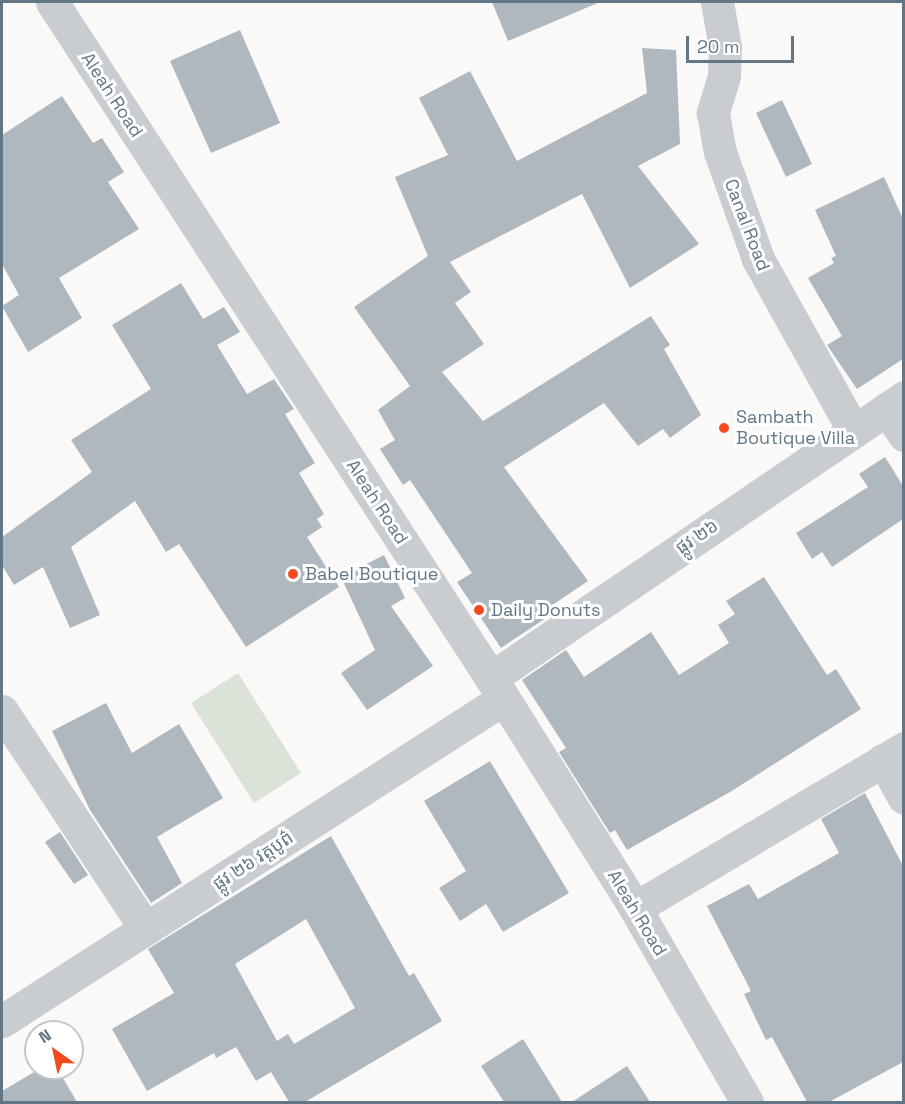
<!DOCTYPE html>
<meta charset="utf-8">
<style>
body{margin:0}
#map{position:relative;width:905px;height:1104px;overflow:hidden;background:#faf9f7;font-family:"Space Grotesk","Noto Sans Khmer",sans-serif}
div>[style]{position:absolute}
.green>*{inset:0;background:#dbe2d7}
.building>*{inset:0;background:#afb8bf}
.minor>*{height:33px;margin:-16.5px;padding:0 16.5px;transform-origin:16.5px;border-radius:16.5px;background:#c9cdd1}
.dots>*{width:16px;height:16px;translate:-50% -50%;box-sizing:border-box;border:3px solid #fff;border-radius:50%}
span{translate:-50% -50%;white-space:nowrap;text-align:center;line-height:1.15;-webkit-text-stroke:6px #fff;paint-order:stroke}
.street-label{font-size:18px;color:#627685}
.poi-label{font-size:18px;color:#627685}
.left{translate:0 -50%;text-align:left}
.frame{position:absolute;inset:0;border:3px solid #627685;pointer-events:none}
.north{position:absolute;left:24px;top:1020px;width:60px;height:60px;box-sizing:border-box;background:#fff;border:2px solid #c0c8ce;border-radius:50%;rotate:327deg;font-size:16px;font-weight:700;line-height:24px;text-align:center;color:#627685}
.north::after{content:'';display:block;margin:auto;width:21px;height:27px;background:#f44a1d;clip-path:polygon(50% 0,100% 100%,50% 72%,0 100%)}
.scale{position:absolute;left:686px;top:36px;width:108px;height:27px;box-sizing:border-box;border:3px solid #627685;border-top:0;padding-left:8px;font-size:18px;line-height:21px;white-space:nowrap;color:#627685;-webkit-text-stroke:4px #fff;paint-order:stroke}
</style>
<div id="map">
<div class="green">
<i style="clip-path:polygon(238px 673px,301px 773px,254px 803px,191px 703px)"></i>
</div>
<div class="building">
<i style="clip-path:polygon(492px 2px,600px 2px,508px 41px)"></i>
<i style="clip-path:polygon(240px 30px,280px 123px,211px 153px,170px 61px)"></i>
<i style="clip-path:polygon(642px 48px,676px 50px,680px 144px,638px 166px,699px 244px,630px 288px,582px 194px,450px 262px,471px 292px,455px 303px,484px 344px,442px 372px,483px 421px,651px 316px,670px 345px,664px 349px,701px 415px,670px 438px,663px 429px,638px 446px,604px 403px,504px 467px,588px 581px,542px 612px,546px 618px,501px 648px,457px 582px,472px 573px,410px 480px,403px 485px,380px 449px,395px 440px,378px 410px,410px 386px,354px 307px,428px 256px,395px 177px,448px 155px,419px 98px,470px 71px,517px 161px,647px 93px)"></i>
<i style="clip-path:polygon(62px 96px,93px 143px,102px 138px,124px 172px,108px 182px,139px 229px,59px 278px,82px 318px,28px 352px,2px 306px,19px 295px,2px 264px,2px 135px)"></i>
<i style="clip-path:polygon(782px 100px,812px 164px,786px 177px,756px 113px)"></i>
<i style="clip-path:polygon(884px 177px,903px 219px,903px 359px,857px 389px,827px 345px,842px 336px,808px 278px,834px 263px,831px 258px,836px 256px,815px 210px)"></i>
<i style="clip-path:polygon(181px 283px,203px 319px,224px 307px,240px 332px,217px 345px,247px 394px,274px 379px,294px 409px,285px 414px,315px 463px,299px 473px,324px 514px,317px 519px,322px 527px,307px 537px,339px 587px,246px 647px,179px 544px,166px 552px,135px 501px,71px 547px,100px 615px,70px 628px,43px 567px,14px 585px,2px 565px,2px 537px,92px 472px,71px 440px,151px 389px,112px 325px)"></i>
<i style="clip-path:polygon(885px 457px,903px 486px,903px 519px,832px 567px,822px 552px,812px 559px,796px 533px,868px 487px,859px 474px)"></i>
<i style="clip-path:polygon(384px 555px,405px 598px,391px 606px,433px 666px,367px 710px,341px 673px,375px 650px,341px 577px)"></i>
<i style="clip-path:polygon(764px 577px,827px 675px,836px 669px,861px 709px,730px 792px,627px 850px,615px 830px,610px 833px,559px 752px,566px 748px,522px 680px,566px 650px,584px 677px,651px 632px,679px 675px,729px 643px,718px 625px,735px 614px,726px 601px)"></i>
<i style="clip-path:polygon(106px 703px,132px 753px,179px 724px,223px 798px,157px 837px,182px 883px,151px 903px,90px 810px,52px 731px)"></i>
<i style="clip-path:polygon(490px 761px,569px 893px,503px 932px,486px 904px,460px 921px,439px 888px,466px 871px,424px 801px)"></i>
<i style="clip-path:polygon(865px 793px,903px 866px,903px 1062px,829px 1102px,807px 1102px,772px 1037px,766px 1040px,744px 994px,751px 991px,707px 906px,749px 884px,758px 899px,839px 853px,821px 819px)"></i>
<i style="clip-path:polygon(60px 832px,88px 875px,74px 884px,45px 842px)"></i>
<i style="clip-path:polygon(evenodd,331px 836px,409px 976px,414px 973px,442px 1021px,305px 1102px,289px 1102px,271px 1072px,256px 1081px,236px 1047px,216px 1058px,214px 1053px,147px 1091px,112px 1029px,174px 993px,148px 949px,331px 836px,306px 919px,355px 1008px,294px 1044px,288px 1034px,277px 1041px,235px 964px,306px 919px)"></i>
<i style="clip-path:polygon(523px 1039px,562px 1102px,504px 1102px,481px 1066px)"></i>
<i style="clip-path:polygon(627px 1066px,650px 1102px,572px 1102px)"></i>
<i style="clip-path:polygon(41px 1068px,57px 1068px,77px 1102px,2px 1102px,2px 1091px)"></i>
</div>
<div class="minor">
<i style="left:52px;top:2px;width:806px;rotate:57deg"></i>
<i style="left:491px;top:678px;width:271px;rotate:57.9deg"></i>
<i style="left:635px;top:908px;width:224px;rotate:60deg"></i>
<i style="left:717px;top:2px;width:46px;rotate:79.9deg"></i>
<i style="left:725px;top:47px;width:29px;rotate:92deg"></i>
<i style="left:724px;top:76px;width:39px;rotate:107deg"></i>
<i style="left:713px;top:113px;width:40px;rotate:80deg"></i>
<i style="left:720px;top:152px;width:114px;rotate:70.4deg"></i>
<i style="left:758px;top:259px;width:196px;rotate:60.9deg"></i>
<i style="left:886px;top:409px;width:32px;rotate:55deg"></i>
<i style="left:491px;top:678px;width:500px;rotate:-34.2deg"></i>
<i style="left:2px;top:711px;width:261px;rotate:56.6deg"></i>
<i style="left:883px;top:760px;width:43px;rotate:61.1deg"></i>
<i style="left:635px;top:908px;width:313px;rotate:-30.7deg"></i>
<i style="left:2px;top:1021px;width:596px;rotate:-32.73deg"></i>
</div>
<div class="dots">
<i style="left:724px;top:428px;background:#f44a1d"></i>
<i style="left:293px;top:574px;background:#f44a1d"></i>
<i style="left:479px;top:610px;background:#f44a1d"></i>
</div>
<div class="street-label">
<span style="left:112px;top:95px;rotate:57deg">Aleah Road</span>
<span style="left:747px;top:225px;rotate:69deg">Canal Road</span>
<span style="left:377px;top:502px;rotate:57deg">Aleah Road</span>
<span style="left:697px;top:537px;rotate:-34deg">ផ្លូវ ២៦</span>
<span style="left:253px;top:861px;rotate:-33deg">ផ្លូវ ២៦ វត្តបូព៌</span>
<span style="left:637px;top:913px;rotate:59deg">Aleah Road</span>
</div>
<div class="poi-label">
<span class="left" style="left:736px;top:428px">Sambath<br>Boutique Villa</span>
<span class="left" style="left:305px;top:574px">Babel Boutique</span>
<span class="left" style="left:491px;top:610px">Daily Donuts</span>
</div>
<div class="frame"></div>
<div class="north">N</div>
<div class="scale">20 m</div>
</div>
